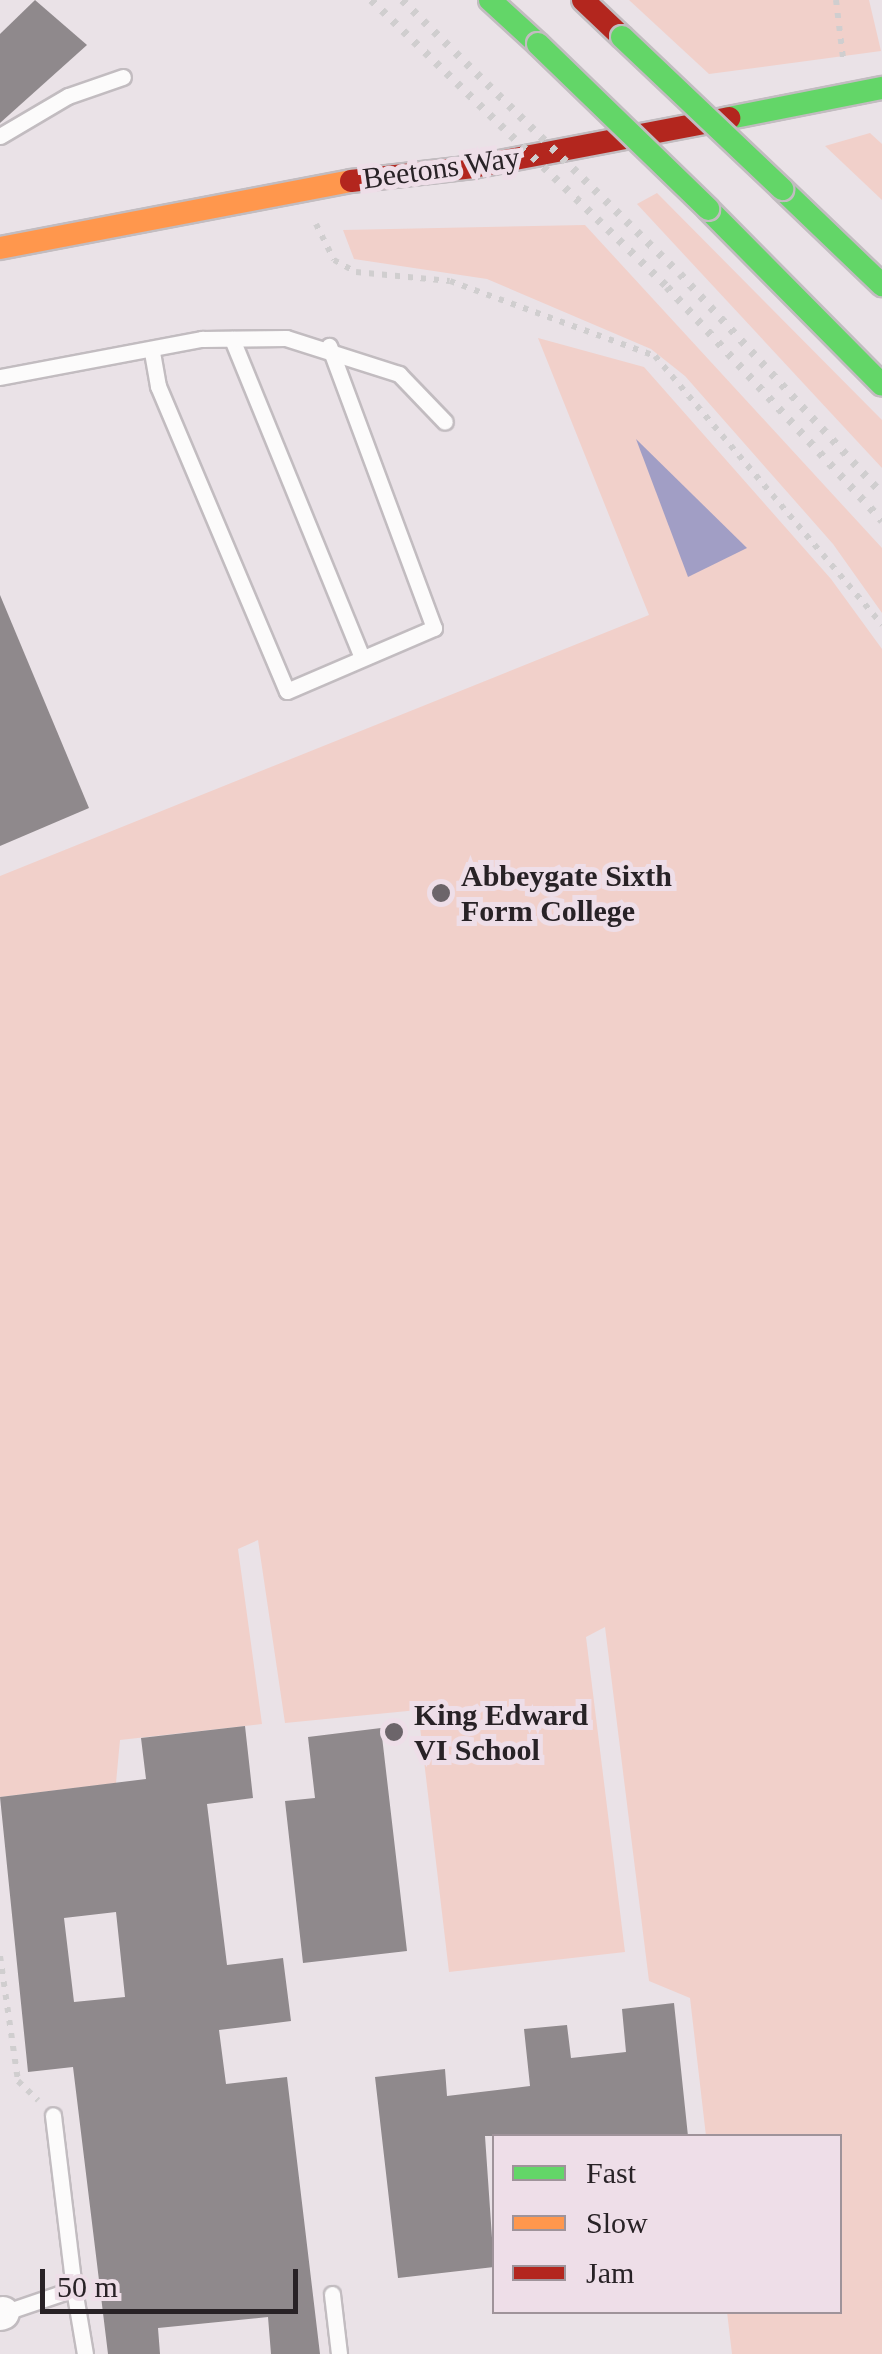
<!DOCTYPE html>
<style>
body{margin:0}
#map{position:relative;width:882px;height:2354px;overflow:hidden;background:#eae2e7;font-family:"Times New Roman",serif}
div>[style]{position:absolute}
.green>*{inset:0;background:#f1d0ca}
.water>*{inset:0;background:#a19ec5}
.building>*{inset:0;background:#8f898c}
.path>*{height:6px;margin-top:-3px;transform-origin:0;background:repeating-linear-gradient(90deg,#d0cecf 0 5px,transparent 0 13px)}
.roads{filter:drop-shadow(2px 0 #c2bcc0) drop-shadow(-2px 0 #c2bcc0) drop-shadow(0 2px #c2bcc0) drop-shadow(0 -2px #c2bcc0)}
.lane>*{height:15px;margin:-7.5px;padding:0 7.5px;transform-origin:7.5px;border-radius:7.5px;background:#fcfbfb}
.street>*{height:32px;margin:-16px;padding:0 16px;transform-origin:16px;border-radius:16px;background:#fcfbfb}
.fast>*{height:22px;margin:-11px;padding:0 11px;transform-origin:11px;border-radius:11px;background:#63d668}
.slow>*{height:22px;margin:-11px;padding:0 11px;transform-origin:11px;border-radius:11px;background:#ff974d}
.jam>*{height:22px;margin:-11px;padding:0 11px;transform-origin:11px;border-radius:11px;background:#b3261e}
.rail>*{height:8px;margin-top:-4px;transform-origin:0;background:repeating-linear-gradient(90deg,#d0cecf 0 5px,transparent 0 15px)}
.bridges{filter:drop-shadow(2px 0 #c2bcc0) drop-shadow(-2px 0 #c2bcc0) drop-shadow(0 2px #c2bcc0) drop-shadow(0 -2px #c2bcc0)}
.fast-bridge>*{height:22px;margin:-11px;padding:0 11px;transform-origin:11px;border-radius:11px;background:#63d668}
.dots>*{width:28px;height:28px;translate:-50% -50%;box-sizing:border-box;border:5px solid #eedee8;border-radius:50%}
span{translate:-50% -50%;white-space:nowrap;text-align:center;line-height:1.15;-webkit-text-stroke:10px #eedee8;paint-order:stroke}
.street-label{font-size:30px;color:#282226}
.poi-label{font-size:30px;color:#282226;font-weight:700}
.left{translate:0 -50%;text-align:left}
.legend{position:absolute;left:492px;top:2134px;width:350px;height:180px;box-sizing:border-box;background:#eedee8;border:2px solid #9f939a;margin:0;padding:12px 18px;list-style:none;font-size:30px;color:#282226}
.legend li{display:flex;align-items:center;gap:20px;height:50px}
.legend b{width:50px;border:2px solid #9f939a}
.scale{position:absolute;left:40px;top:2269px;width:258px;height:45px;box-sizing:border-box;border:5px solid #282226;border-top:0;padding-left:12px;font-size:30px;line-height:35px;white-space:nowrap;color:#282226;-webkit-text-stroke:8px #eedee8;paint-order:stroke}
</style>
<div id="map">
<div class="green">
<i style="clip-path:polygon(629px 0,869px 0,881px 51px,709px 74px)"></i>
<i style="clip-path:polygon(870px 133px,882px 144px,882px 200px,825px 146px)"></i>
<i style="clip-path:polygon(657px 193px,882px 420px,882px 468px,637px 204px)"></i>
<i style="clip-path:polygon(585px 225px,882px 548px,882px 613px,833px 544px,685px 376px,651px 349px,487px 279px,354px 259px,343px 230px)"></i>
<i style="clip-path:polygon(538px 338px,644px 367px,831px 579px,882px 649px,882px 2354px,732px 2354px,727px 2312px,840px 2312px,840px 2136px,706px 2136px,690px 1998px,649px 1981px,605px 1627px,586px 1637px,625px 1952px,449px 1972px,418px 1710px,285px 1723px,258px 1540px,238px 1549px,262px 1724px,120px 1740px,116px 1783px,0 1797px,0 876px,649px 615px)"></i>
</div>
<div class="water">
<i style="clip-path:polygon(636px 439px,747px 548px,688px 577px)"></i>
</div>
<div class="building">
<i style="clip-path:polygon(35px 0,87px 45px,0 123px,0 34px)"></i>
<i style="clip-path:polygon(0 595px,89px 808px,0 846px)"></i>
<i style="clip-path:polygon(evenodd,245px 1726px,253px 1798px,207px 1804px,227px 1965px,283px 1958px,291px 2021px,219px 2030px,226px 2084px,287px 2077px,320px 2354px,271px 2354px,268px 2317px,158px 2328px,160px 2354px,108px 2354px,73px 2067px,28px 2072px,0 1797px,146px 1779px,141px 1738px,245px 1726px,116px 1912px,125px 1997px,74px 2002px,64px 1918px,116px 1912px)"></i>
<i style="clip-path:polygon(381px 1728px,407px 1951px,303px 1963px,285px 1801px,315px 1798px,308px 1737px)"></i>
<i style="clip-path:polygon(674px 2003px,688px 2136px,485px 2136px,494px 2267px,398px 2278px,375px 2077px,445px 2069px,447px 2096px,530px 2086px,524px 2029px,567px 2025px,571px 2058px,626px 2052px,622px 2009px)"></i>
</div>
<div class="path">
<i style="left:836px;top:0;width:58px;rotate:83.1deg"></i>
<i style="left:316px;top:224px;width:40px;rotate:63.4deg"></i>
<i style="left:334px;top:260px;width:25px;rotate:29deg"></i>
<i style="left:356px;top:272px;width:94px;rotate:5.5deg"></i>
<i style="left:450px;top:281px;width:218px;rotate:20.1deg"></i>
<i style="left:655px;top:356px;width:352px;rotate:49.8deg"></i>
<i style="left:0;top:1956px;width:126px;rotate:81.8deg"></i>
<i style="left:18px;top:2081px;width:28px;rotate:44deg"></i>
</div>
<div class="roads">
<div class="lane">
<i style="left:0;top:136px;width:79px;rotate:-30.5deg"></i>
<i style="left:68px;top:96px;width:58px;rotate:-19.1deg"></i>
<i style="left:232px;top:339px;width:344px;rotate:67.8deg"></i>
<i style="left:152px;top:352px;width:35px;rotate:80deg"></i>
<i style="left:158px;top:386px;width:331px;rotate:67.1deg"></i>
<i style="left:287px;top:691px;width:160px;rotate:-23.2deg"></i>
<i style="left:434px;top:628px;width:301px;rotate:-110.4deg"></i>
<i style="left:0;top:377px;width:206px;rotate:-10.7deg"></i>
<i style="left:202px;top:339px;width:84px;rotate:-0.7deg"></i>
<i style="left:286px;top:338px;width:119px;rotate:17.7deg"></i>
<i style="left:399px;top:374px;width:66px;rotate:46.2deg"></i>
<i style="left:74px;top:2289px;width:66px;rotate:80.4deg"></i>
<i style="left:332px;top:2294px;width:60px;rotate:83.3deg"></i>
<i style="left:3px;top:2313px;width:75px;rotate:-18.7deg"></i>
<i style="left:74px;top:2289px;width:175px;rotate:-96.9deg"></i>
</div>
<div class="street">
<i style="left:0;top:2314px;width:3px;rotate:-18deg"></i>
</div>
<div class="fast">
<i style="left:490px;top:0;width:65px;rotate:42.5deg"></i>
<i style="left:729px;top:118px;width:156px;rotate:-11.1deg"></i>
<i style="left:782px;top:189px;width:139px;rotate:43.8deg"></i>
<i style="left:708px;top:209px;width:247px;rotate:45.3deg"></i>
</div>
<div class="slow">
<i style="left:0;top:248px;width:357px;rotate:-10.8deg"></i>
</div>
<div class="jam">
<i style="left:583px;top:0;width:54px;rotate:43.5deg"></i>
<i style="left:351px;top:181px;width:123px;rotate:-6.5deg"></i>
<i style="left:473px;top:167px;width:261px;rotate:-10.8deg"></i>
</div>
</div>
<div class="rail">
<i style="left:371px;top:0;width:412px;rotate:44.1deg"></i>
<i style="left:667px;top:287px;width:318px;rotate:47.4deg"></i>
<i style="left:402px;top:0;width:390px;rotate:44.6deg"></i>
<i style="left:680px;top:274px;width:299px;rotate:47.4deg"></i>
</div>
<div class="bridges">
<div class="fast-bridge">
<i style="left:622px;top:37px;width:221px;rotate:43.5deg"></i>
<i style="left:538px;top:44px;width:237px;rotate:44.1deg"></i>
</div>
</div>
<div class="dots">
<i style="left:441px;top:893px;background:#6c656a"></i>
<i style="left:394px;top:1732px;background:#6c656a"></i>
</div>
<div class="street-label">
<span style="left:441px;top:168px;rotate:-8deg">Beetons Way</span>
</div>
<div class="poi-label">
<span class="left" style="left:461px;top:893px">Abbeygate Sixth<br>Form College</span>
<span class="left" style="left:414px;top:1732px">King Edward<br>VI School</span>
</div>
<ul class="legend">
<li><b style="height:12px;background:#63d668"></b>Fast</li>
<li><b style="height:12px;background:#ff974d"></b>Slow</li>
<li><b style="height:12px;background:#b3261e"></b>Jam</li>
</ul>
<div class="scale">50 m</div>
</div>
